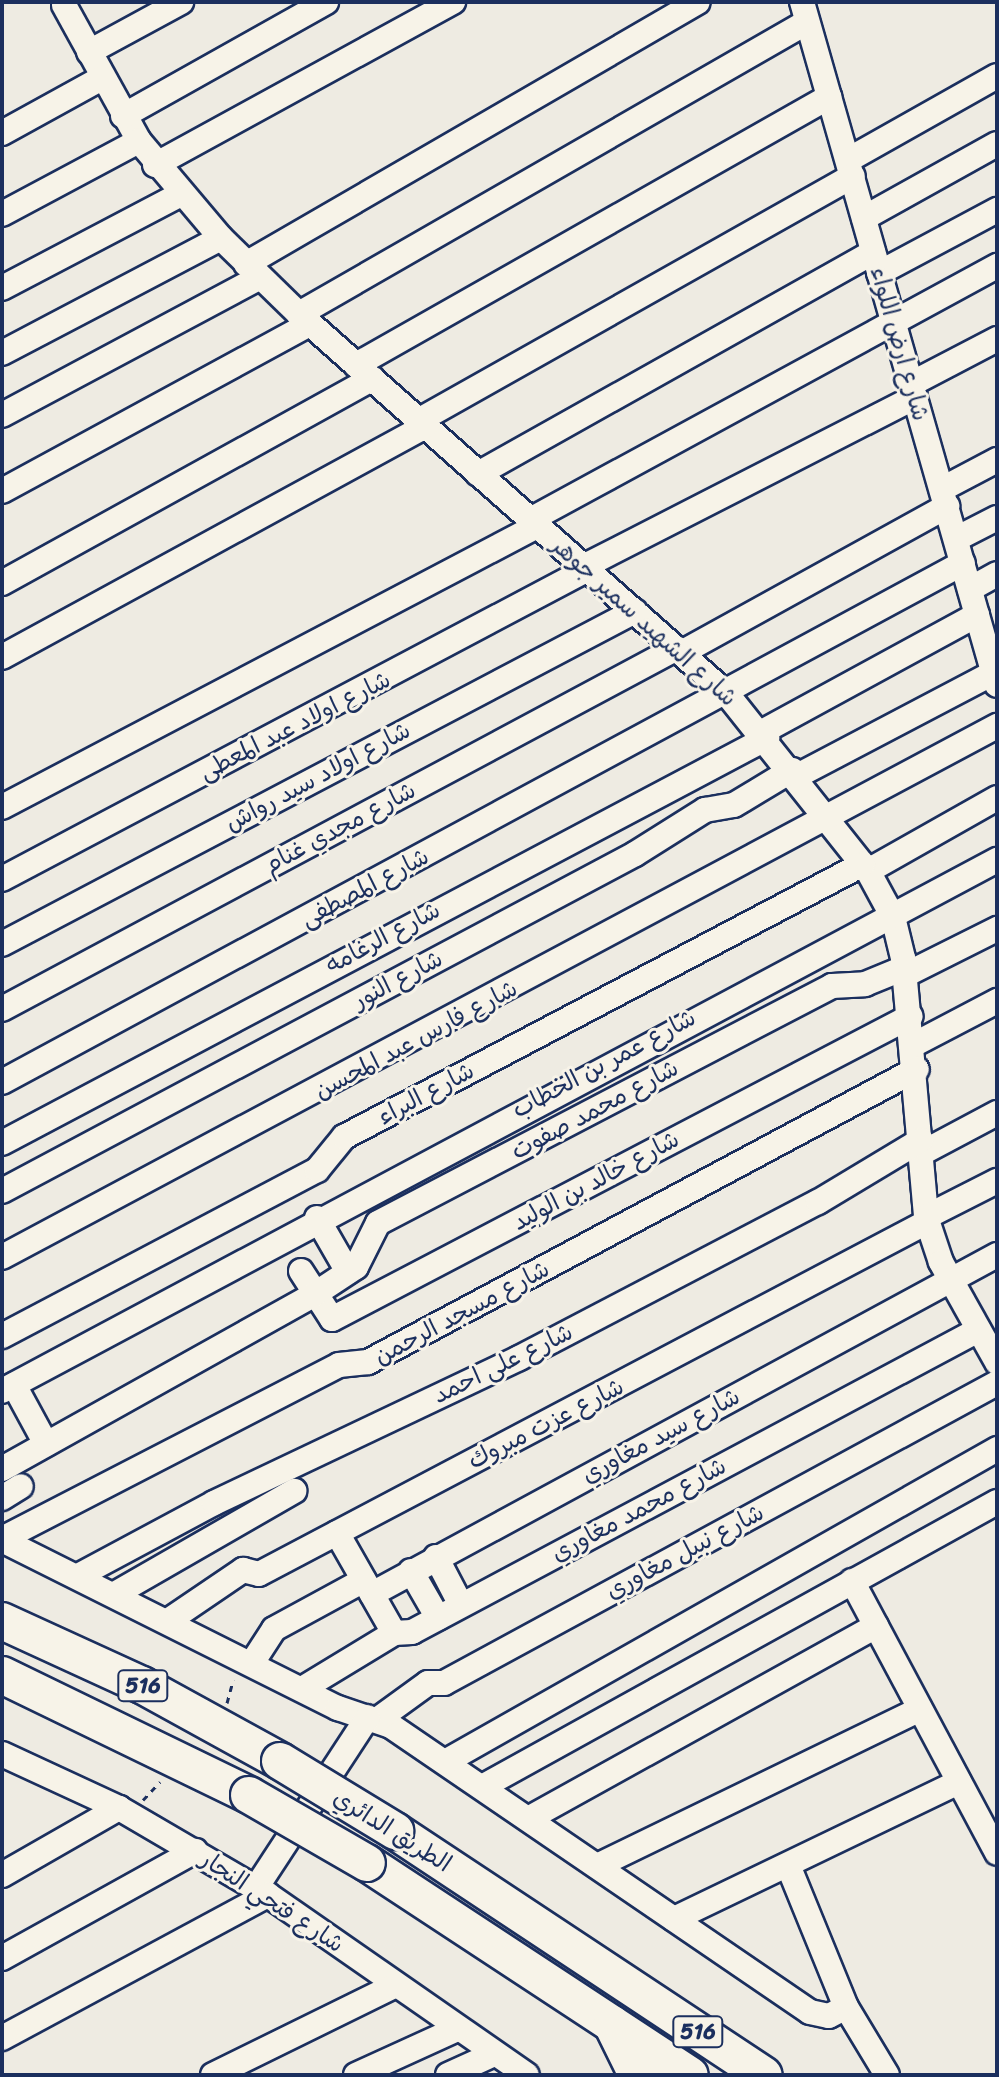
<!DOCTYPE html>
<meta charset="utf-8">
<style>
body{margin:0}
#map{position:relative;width:999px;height:2077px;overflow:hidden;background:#eeebe2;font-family:Sriracha,"Playpen Sans Arabic",sans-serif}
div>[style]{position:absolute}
.path>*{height:3px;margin-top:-1.5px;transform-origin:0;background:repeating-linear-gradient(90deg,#1b2f5e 0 6px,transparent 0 12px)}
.roads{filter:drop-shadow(2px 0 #1b2f5e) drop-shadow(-2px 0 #1b2f5e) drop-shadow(0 2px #1b2f5e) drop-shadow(0 -2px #1b2f5e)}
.minor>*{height:24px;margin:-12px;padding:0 12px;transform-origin:12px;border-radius:12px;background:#f7f3e8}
.highway>*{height:36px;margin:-18px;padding:0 18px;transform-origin:18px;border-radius:18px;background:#f7f3e8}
.bridges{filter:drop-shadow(2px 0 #1b2f5e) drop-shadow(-2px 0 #1b2f5e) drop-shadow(0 2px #1b2f5e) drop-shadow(0 -2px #1b2f5e)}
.highway-bridge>*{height:36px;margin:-18px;padding:0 18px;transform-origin:18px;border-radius:18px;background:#f7f3e8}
span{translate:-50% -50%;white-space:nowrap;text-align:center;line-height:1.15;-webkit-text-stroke:6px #f7f3e8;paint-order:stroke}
.shield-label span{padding:2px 6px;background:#f7f3e8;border:2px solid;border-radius:6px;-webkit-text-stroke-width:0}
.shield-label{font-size:22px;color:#1b2f5e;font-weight:700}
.street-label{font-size:24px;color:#1b2f5e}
.frame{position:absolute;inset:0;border:4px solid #1b2f5e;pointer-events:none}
</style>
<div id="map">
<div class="path">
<i style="left:227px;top:1703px;width:24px;rotate:-75deg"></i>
<i style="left:143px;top:1800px;width:25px;rotate:-47deg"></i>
</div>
<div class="roads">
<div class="minor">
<i style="left:802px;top:2px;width:710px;rotate:74.07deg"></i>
<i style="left:64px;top:5px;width:155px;rotate:61.1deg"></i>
<i style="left:139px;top:141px;width:127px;rotate:49.8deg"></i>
<i style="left:221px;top:238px;width:109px;rotate:44.3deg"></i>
<i style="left:299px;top:314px;width:572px;rotate:41.6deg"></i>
<i style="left:727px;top:694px;width:226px;rotate:51.5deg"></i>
<i style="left:868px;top:871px;width:52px;rotate:61.5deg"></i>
<i style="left:893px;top:917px;width:42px;rotate:76.3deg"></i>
<i style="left:903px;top:958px;width:260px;rotate:84.9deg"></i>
<i style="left:926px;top:1217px;width:47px;rotate:71.6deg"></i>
<i style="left:941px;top:1262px;width:115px;rotate:60.8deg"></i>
<i style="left:89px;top:52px;width:105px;rotate:-28.5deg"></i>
<i style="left:123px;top:116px;width:233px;rotate:-29.3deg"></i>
<i style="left:2px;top:133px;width:114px;rotate:-28.8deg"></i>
<i style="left:848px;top:160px;width:171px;rotate:-29.4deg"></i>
<i style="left:155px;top:165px;width:340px;rotate:-28.7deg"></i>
<i style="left:2px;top:214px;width:155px;rotate:-28.1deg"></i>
<i style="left:864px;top:218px;width:152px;rotate:-29.1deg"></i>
<i style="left:246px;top:264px;width:522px;rotate:-30.1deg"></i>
<i style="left:879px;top:273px;width:134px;rotate:-28.1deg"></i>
<i style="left:2px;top:288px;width:202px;rotate:-27.7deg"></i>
<i style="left:299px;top:314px;width:586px;rotate:-29.89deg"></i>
<i style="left:2px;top:353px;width:247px;rotate:-27.7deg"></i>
<i style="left:356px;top:365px;width:544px;rotate:-29.54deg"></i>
<i style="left:911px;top:384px;width:97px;rotate:-27.6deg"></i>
<i style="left:2px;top:415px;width:291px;rotate:-28.1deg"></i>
<i style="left:418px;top:421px;width:499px;rotate:-29.4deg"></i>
<i style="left:478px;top:474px;width:453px;rotate:-29.3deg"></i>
<i style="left:942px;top:489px;width:62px;rotate:-27.8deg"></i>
<i style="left:2px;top:491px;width:350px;rotate:-28.5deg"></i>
<i style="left:530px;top:520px;width:532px;rotate:-28.54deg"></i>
<i style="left:956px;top:539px;width:46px;rotate:-27.1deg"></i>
<i style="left:583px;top:567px;width:373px;rotate:-27.1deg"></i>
<i style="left:2px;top:583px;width:423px;rotate:-28.9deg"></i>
<i style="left:970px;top:589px;width:31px;rotate:-29deg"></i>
<i style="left:683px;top:652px;width:302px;rotate:-28.9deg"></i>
<i style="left:2px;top:657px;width:482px;rotate:-28.6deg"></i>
<i style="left:762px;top:732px;width:245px;rotate:-28.6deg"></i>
<i style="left:797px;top:776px;width:226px;rotate:-27.7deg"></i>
<i style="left:2px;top:807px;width:604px;rotate:-27.71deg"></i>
<i style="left:868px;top:871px;width:148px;rotate:-29.5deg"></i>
<i style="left:2px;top:879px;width:661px;rotate:-27.88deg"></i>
<i style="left:2px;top:944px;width:715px;rotate:-27.75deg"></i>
<i style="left:905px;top:975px;width:103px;rotate:-26.6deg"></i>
<i style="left:2px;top:1009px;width:765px;rotate:-28.14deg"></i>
<i style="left:915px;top:1044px;width:93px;rotate:-27.7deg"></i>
<i style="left:2px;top:1082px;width:1092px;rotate:-28.37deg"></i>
<i style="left:2px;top:1143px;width:866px;rotate:-27.9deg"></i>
<i style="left:920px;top:1154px;width:87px;rotate:-28deg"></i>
<i style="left:2px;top:1191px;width:717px;rotate:-28.03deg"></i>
<i style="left:635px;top:854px;width:83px;rotate:-32.2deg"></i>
<i style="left:705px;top:810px;width:29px;rotate:-10deg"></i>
<i style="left:734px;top:805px;width:68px;rotate:-31.1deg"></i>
<i style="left:926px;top:1217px;width:80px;rotate:-26.9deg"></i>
<i style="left:317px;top:1218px;width:62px;rotate:60.1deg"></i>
<i style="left:2px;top:1257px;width:1128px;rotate:-28.09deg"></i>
<i style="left:301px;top:1271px;width:57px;rotate:57.1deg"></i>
<i style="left:332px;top:1319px;width:653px;rotate:-27.62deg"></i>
<i style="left:2px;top:1336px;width:356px;rotate:-27.8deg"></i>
<i style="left:317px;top:1170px;width:43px;rotate:-50.7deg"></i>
<i style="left:344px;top:1137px;width:586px;rotate:-27.74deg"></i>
<i style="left:14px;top:1385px;width:67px;rotate:61.5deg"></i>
<i style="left:2px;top:1391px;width:1128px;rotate:-28.09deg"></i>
<i style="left:2px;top:1469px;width:359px;rotate:-29.2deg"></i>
<i style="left:315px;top:1294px;width:49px;rotate:-33.4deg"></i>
<i style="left:356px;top:1267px;width:49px;rotate:-63.4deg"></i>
<i style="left:378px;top:1223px;width:512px;rotate:-27.57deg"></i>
<i style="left:832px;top:986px;width:33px;rotate:-3deg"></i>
<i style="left:865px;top:984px;width:42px;rotate:-22.3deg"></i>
<i style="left:2px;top:1498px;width:22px;rotate:-32deg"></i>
<i style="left:337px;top:1533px;width:115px;rotate:60.3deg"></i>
<i style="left:2px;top:1539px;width:379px;rotate:-27.3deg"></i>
<i style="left:339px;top:1365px;width:29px;rotate:-6deg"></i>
<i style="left:368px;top:1362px;width:622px;rotate:-28.09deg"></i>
<i style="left:2px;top:1540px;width:376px;rotate:26.6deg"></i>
<i style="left:338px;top:1708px;width:56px;rotate:18.8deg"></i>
<i style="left:391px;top:1726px;width:507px;rotate:34.32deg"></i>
<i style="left:810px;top:2012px;width:19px;rotate:12deg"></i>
<i style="left:829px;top:2016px;width:19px;rotate:-28deg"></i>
<i style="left:436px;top:1557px;width:54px;rotate:62.5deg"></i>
<i style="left:411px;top:1571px;width:54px;rotate:60.1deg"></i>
<i style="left:78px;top:1576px;width:154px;rotate:-28.2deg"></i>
<i style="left:214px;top:1503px;width:338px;rotate:-25.4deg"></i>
<i style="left:519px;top:1358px;width:337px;rotate:-27.6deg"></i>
<i style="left:818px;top:1202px;width:120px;rotate:-31deg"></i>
<i style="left:852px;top:1581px;width:308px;rotate:61.9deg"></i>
<i style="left:115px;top:1594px;width:207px;rotate:-29.9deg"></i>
<i style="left:372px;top:1594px;width:711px;rotate:-28.48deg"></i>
<i style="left:168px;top:1621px;width:91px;rotate:-34.2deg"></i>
<i style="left:243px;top:1570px;width:16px;rotate:14deg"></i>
<i style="left:259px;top:1574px;width:755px;rotate:-27.79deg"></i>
<i style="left:252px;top:1663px;width:40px;rotate:-57.1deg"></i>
<i style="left:274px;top:1629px;width:102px;rotate:-28.6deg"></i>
<i style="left:302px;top:1689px;width:108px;rotate:-31.3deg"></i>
<i style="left:394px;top:1633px;width:18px;rotate:-3deg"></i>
<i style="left:412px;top:1632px;width:642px;rotate:-28.08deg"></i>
<i style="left:377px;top:1720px;width:63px;rotate:-36deg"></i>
<i style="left:428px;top:1683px;width:16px"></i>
<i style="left:444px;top:1683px;width:629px;rotate:-28.48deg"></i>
<i style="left:2px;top:1754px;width:129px;rotate:24.8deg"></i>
<i style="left:119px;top:1808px;width:173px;rotate:30.3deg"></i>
<i style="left:268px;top:1895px;width:315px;rotate:34.8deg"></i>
<i style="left:445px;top:1762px;width:635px;rotate:-29.55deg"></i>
<i style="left:482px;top:1787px;width:589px;rotate:-28.96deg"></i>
<i style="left:528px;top:1819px;width:398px;rotate:-29deg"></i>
<i style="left:788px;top:1865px;width:153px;rotate:67.8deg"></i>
<i style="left:846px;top:2007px;width:79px;rotate:58.9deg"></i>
<i style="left:597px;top:1866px;width:359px;rotate:-25.9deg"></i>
<i style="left:2px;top:1875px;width:135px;rotate:-29.8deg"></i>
<i style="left:256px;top:1888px;width:204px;rotate:-56.8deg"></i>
<i style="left:674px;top:1919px;width:316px;rotate:-25.7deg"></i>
<i style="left:2px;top:1958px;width:221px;rotate:-29deg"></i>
<i style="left:2px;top:2038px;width:302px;rotate:-28.3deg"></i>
<i style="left:213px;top:2075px;width:204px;rotate:-26.2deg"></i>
<i style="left:356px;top:2075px;width:111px;rotate:-24.5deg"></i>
<i style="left:448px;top:2075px;width:51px;rotate:-24.5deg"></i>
</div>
<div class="highway">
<i style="left:2px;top:1621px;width:154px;rotate:24.6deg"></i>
<i style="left:142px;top:1685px;width:158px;rotate:28.8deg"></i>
<i style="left:2px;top:1675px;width:275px;rotate:25.9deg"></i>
<i style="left:395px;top:1831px;width:442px;rotate:33.5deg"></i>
<i style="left:367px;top:1863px;width:386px;rotate:33.3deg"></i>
<i style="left:612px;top:2024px;width:57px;rotate:63.9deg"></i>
</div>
</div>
<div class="bridges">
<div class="highway-bridge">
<i style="left:280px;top:1761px;width:135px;rotate:31.3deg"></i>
<i style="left:249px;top:1795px;width:136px;rotate:30deg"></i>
</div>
</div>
<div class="shield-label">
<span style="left:143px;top:1686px">516</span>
<span style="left:698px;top:2032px">516</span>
</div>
<div class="street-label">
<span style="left:899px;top:344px;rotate:74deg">شارع ارض اللواء</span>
<span style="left:644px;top:622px;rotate:42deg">شارع الشهيد سمير جوهر</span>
<span style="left:295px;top:726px;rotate:-27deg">شارع اولاد عبد المعطى</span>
<span style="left:318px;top:777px;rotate:-28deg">شارع اولاد سيد رواش</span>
<span style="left:340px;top:828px;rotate:-28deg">شارع مجدي غنام</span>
<span style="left:365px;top:888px;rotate:-28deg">شارع المصطفى</span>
<span style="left:383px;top:938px;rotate:-28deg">شارع الرغامه</span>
<span style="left:398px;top:980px;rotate:-28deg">شارع النور</span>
<span style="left:416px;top:1040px;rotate:-28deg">شارع فارس عبد المحسن</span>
<span style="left:604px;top:1064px;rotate:-28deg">شارع عمر بن الخطاب</span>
<span style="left:426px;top:1094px;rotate:-28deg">شارع البراء</span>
<span style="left:595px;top:1110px;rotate:-28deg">شارع محمد صفوت</span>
<span style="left:596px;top:1181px;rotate:-28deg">شارع خالد بن الوليد</span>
<span style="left:462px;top:1313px;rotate:-28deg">شارع مسجد الرحمن</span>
<span style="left:503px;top:1364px;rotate:-26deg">شارع على احمد</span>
<span style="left:546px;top:1424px;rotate:-27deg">شارع عزت مبروك</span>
<span style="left:661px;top:1436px;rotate:-28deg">شارع سيد مغاوري</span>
<span style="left:639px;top:1510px;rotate:-28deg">شارع محمد مغاوري</span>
<span style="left:685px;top:1552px;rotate:-28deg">شارع نبيل مغاوري</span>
<span style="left:392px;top:1831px;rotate:32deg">الطريق الدائري</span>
<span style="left:272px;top:1902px;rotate:33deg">شارع فتحي النجار</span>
</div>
<div class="frame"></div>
</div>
